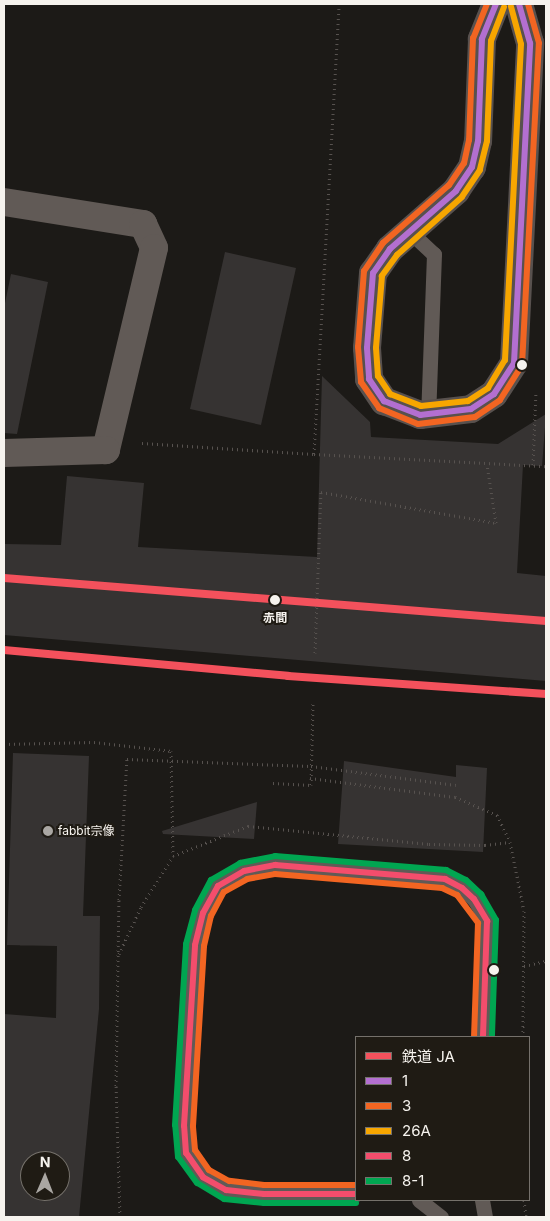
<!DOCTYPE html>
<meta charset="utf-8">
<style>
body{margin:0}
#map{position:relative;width:550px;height:1221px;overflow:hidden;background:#1c1a17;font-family:Inter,"Noto Sans JP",sans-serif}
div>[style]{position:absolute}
.building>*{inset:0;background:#363332}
.path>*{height:3px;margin-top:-1.5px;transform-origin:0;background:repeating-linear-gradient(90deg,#57524f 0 1px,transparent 0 5px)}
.lane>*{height:15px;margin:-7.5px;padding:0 7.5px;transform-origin:7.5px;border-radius:7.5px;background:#615a56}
.street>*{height:28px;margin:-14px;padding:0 14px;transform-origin:14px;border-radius:14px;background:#615a56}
.secondary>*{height:28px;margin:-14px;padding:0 14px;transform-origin:14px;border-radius:14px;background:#58514e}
.bus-1>*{height:6px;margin:-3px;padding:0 3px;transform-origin:3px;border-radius:3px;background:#b36fd0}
.bus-2>*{height:6px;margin:-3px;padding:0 3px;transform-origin:3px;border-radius:3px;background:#f26522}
.bus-3>*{height:6px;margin:-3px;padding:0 3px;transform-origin:3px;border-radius:3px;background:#f7a600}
.bus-4>*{height:6px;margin:-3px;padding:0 3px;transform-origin:3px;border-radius:3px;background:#f44d6c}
.bus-5>*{height:6px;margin:-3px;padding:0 3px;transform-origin:3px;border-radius:3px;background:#00a651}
.rail-1>*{height:8px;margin:-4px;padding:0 4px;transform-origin:4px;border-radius:4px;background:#f3515c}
.dots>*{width:14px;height:14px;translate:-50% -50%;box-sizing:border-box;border:2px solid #1f1b14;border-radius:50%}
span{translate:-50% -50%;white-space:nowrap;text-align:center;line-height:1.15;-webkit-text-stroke:4px #1f1b14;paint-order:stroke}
.stop-label{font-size:12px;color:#f6f3ee;font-weight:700}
.poi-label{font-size:12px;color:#f6f3ee}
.left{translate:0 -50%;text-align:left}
.frame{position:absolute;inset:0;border:5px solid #f6f3ee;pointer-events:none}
.legend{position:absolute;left:355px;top:1036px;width:175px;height:165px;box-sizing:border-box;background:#1f1b14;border:1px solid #75716b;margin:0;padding:6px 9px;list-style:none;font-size:15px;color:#f6f3ee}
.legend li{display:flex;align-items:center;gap:10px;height:25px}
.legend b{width:25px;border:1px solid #75716b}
.north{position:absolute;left:20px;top:1151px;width:50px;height:50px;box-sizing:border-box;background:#1f1b14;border:1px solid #75716b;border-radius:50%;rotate:1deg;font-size:14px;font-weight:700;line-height:20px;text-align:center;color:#f6f3ee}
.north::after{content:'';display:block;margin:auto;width:18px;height:22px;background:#aaa7a3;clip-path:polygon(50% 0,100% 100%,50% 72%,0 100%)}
</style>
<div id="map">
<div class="building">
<i style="clip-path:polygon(225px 252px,296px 268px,261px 425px,190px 409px)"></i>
<i style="clip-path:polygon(11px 274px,48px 282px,17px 434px,4px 433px,4px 308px)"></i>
<i style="clip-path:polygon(322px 376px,370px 422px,371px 437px,498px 444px,546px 414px,542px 466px,523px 465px,517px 573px,546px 576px,546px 681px,4px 635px,4px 544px,61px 545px,67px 476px,144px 483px,138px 547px,317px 557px)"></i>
<i style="clip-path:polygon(evenodd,13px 753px,89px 756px,83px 916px,100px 916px,99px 1009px,79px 1217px,4px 1217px,4px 1014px,56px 1018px,57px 946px,7px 945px,13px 753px,30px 1161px,60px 1161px,60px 1191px,30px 1191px,30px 1161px)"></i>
<i style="clip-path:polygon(344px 761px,456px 777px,456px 765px,487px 768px,483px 852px,338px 844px)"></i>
<i style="clip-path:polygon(257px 802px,254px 839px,163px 834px,162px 831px)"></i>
</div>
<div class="path">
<i style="left:142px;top:443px;width:172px;rotate:3.7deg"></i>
<i style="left:314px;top:454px;width:451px;rotate:-86.8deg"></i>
<i style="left:314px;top:454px;width:232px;rotate:3deg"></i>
<i style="left:533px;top:465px;width:74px;rotate:-87.7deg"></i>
<i style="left:315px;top:653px;width:161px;rotate:-87.9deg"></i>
<i style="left:321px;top:492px;width:178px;rotate:10deg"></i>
<i style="left:496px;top:523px;width:60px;rotate:-98.7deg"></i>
<i style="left:4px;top:744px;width:90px;rotate:-1.3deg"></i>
<i style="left:94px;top:742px;width:78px;rotate:6.7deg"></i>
<i style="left:171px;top:751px;width:105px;rotate:88.9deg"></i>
<i style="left:310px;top:778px;width:146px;rotate:7.5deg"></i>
<i style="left:455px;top:797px;width:46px;rotate:23.2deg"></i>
<i style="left:497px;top:815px;width:30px;rotate:64deg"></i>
<i style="left:510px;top:842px;width:70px;rotate:78.5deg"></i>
<i style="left:524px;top:911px;width:126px;rotate:90.5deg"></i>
<i style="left:273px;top:783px;width:38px;rotate:3deg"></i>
<i style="left:311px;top:785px;width:83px;rotate:-88.6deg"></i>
<i style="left:119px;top:954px;width:52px;rotate:-64.9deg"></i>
<i style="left:141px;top:907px;width:60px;rotate:-57.9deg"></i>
<i style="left:173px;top:856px;width:81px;rotate:-21.8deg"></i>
<i style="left:248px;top:826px;width:182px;rotate:5.7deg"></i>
<i style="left:429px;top:844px;width:56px;rotate:1deg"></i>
<i style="left:485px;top:845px;width:25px;rotate:-7deg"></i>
<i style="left:524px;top:966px;width:23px;rotate:-13deg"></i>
<i style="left:524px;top:1200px;width:17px;rotate:83deg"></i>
<i style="left:120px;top:1217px;width:131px;rotate:-91.7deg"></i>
<i style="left:116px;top:1086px;width:186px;rotate:-89.1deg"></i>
<i style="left:119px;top:900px;width:141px;rotate:-86.8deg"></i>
<i style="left:127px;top:759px;width:184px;rotate:2.2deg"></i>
<i style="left:311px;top:766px;width:146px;rotate:7.5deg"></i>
</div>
<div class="lane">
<i style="left:409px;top:231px;width:34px;rotate:43deg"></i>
<i style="left:434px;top:254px;width:162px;rotate:92.1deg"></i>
<i style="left:356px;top:1194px;width:92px;rotate:180deg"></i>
<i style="left:264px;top:1194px;width:38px;rotate:-174deg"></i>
<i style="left:226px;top:1190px;width:26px;rotate:-151deg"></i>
<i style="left:203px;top:1177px;width:29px;rotate:-125deg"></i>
<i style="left:186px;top:1153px;width:27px;rotate:-94deg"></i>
<i style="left:184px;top:1126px;width:181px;rotate:-86.5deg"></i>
<i style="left:195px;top:945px;width:33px;rotate:-76deg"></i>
<i style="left:203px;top:913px;width:31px;rotate:-61deg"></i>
<i style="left:218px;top:886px;width:30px;rotate:-30deg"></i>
<i style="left:244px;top:871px;width:32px;rotate:-11deg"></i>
<i style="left:275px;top:865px;width:171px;rotate:4.7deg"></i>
<i style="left:445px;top:879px;width:19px;rotate:28deg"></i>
<i style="left:462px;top:888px;width:16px;rotate:43deg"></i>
<i style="left:474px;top:899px;width:26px;rotate:59deg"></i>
<i style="left:487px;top:921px;width:116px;rotate:92deg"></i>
<i style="left:419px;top:1200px;width:28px;rotate:38deg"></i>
<i style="left:482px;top:1200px;width:17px;rotate:80deg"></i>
</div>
<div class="street">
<i style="left:4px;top:202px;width:141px;rotate:9deg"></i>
<i style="left:143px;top:224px;width:26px;rotate:65deg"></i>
<i style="left:154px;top:248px;width:208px;rotate:103.4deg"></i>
<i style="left:106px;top:450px;width:102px;rotate:178.3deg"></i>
</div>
<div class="secondary">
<i style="left:496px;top:4px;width:38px;rotate:112deg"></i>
<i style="left:482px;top:39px;width:102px;rotate:92.2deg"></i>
<i style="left:478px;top:141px;width:27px;rotate:103deg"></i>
<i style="left:472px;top:167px;width:29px;rotate:124deg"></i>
<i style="left:456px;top:191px;width:88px;rotate:138.7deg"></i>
<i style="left:390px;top:249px;width:29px;rotate:125deg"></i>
<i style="left:373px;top:273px;width:75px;rotate:94.6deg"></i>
<i style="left:367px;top:348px;width:31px;rotate:86deg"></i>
<i style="left:369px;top:379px;width:27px;rotate:56deg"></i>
<i style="left:384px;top:401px;width:39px;rotate:21deg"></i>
<i style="left:420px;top:415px;width:51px;rotate:-6.7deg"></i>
<i style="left:471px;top:409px;width:27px;rotate:-33deg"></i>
<i style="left:494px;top:394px;width:37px;rotate:-57deg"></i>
<i style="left:514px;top:363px;width:320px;rotate:-87.1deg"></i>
<i style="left:530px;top:43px;width:41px;rotate:-105.8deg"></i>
</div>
<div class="bus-1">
<i style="left:496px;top:4px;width:38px;rotate:112deg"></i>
<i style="left:482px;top:39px;width:102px;rotate:92.2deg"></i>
<i style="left:478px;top:141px;width:27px;rotate:103deg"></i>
<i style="left:472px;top:167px;width:29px;rotate:124deg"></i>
<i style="left:456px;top:191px;width:88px;rotate:138.7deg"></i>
<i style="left:390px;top:249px;width:29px;rotate:125deg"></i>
<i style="left:373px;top:273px;width:75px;rotate:94.6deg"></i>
<i style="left:367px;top:348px;width:31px;rotate:86deg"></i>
<i style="left:369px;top:379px;width:27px;rotate:56deg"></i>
<i style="left:384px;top:401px;width:39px;rotate:21deg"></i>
<i style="left:420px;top:415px;width:51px;rotate:-6.7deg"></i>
<i style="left:471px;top:409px;width:27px;rotate:-33deg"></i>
<i style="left:494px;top:394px;width:37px;rotate:-57deg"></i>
<i style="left:514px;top:363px;width:320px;rotate:-87.1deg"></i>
<i style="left:530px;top:43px;width:41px;rotate:-105.8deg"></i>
</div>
<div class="bus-2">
<i style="left:487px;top:4px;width:37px;rotate:112deg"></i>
<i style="left:473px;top:38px;width:102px;rotate:92.2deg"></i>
<i style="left:469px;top:140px;width:24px;rotate:102deg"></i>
<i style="left:464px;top:163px;width:27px;rotate:124deg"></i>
<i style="left:449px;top:185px;width:88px;rotate:138.7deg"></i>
<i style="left:383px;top:243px;width:34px;rotate:124deg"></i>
<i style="left:364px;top:271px;width:76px;rotate:94.5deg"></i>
<i style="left:358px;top:347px;width:35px;rotate:85deg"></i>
<i style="left:361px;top:382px;width:32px;rotate:55deg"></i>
<i style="left:379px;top:408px;width:42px;rotate:22.3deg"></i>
<i style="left:418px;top:424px;width:57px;rotate:-7deg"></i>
<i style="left:475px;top:417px;width:30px;rotate:-34deg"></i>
<i style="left:500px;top:400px;width:41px;rotate:-57.8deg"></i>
<i style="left:522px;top:365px;width:322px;rotate:-87deg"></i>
<i style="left:539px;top:43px;width:41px;rotate:-105.8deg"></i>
<i style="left:356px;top:1185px;width:92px;rotate:180deg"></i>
<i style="left:264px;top:1185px;width:35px;rotate:-173deg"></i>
<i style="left:229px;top:1181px;width:23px;rotate:-151deg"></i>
<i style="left:209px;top:1170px;width:24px;rotate:-125deg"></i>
<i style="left:195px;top:1150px;width:24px;rotate:-95deg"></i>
<i style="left:193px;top:1126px;width:180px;rotate:-86.5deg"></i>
<i style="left:204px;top:946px;width:31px;rotate:-77deg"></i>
<i style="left:211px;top:916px;width:27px;rotate:-62deg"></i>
<i style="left:224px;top:892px;width:26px;rotate:-29deg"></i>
<i style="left:247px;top:879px;width:28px;rotate:-10deg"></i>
<i style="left:275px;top:874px;width:168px;rotate:4.8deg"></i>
<i style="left:442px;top:888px;width:17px;rotate:25deg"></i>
<i style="left:457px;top:895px;width:35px;rotate:53deg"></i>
<i style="left:478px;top:923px;width:114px;rotate:92deg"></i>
</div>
<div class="bus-3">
<i style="left:504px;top:7px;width:36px;rotate:111deg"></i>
<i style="left:491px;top:41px;width:100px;rotate:92.3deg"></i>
<i style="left:487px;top:141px;width:30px;rotate:104deg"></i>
<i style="left:480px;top:170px;width:32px;rotate:124deg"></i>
<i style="left:462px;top:197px;width:87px;rotate:138.3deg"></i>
<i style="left:397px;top:255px;width:26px;rotate:126deg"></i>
<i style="left:382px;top:276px;width:72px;rotate:94.8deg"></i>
<i style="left:376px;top:348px;width:28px;rotate:86deg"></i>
<i style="left:378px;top:376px;width:22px;rotate:56deg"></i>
<i style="left:390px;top:394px;width:33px;rotate:21deg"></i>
<i style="left:421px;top:406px;width:47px;rotate:-6.1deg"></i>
<i style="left:468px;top:401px;width:24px;rotate:-33deg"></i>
<i style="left:488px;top:388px;width:33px;rotate:-59deg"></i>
<i style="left:505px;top:360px;width:316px;rotate:-87.1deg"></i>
<i style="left:521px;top:44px;width:39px;rotate:-105deg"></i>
</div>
<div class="bus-4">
<i style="left:356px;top:1194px;width:92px;rotate:180deg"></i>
<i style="left:264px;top:1194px;width:38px;rotate:-174deg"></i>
<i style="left:226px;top:1190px;width:26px;rotate:-151deg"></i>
<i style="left:203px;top:1177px;width:29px;rotate:-125deg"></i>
<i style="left:186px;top:1153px;width:27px;rotate:-94deg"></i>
<i style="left:184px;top:1126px;width:181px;rotate:-86.5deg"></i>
<i style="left:195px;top:945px;width:33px;rotate:-76deg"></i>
<i style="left:203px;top:913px;width:31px;rotate:-61deg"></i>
<i style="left:218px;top:886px;width:30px;rotate:-30deg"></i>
<i style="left:244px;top:871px;width:32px;rotate:-11deg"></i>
<i style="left:275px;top:865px;width:171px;rotate:4.7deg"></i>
<i style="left:445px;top:879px;width:19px;rotate:28deg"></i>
<i style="left:462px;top:888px;width:16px;rotate:43deg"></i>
<i style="left:474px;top:899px;width:26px;rotate:59deg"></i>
<i style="left:487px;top:921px;width:116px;rotate:92deg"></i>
</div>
<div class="bus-5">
<i style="left:356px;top:1203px;width:92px;rotate:180deg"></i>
<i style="left:264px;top:1203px;width:40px;rotate:-174.3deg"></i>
<i style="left:224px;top:1199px;width:31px;rotate:-149deg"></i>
<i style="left:197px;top:1183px;width:32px;rotate:-126deg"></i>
<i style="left:178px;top:1157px;width:32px;rotate:-95deg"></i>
<i style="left:175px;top:1125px;width:181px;rotate:-86.5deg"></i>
<i style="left:186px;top:944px;width:35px;rotate:-75deg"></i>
<i style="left:195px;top:910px;width:34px;rotate:-62deg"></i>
<i style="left:211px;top:880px;width:34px;rotate:-30deg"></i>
<i style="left:240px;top:863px;width:36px;rotate:-11deg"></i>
<i style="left:275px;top:856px;width:172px;rotate:4.7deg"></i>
<i style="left:446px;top:870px;width:22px;rotate:27deg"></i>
<i style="left:466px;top:880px;width:21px;rotate:43deg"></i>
<i style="left:481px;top:894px;width:30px;rotate:60deg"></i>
<i style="left:496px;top:920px;width:117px;rotate:92deg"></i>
</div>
<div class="rail-1">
<i style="left:4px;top:578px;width:544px;rotate:4.54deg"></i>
<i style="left:4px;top:650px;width:285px;rotate:5.2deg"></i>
<i style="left:288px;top:676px;width:259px;rotate:4deg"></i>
</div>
<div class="dots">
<i style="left:522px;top:365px;background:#f6f3ee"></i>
<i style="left:275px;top:600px;background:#f6f3ee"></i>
<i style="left:48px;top:831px;background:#aaa7a3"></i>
<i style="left:494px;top:970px;background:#f6f3ee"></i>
</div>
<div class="stop-label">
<span style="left:275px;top:618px">赤間</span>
</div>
<div class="poi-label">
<span class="left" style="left:58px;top:831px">fabbit宗像</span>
</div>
<div class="frame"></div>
<ul class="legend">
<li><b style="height:6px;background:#f3515c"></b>鉄道 JA</li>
<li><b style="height:6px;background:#b36fd0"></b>1</li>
<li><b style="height:6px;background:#f26522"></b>3</li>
<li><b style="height:6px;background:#f7a600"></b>26A</li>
<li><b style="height:6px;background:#f44d6c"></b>8</li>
<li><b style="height:6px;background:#00a651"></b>8-1</li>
</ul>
<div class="north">N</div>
</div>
